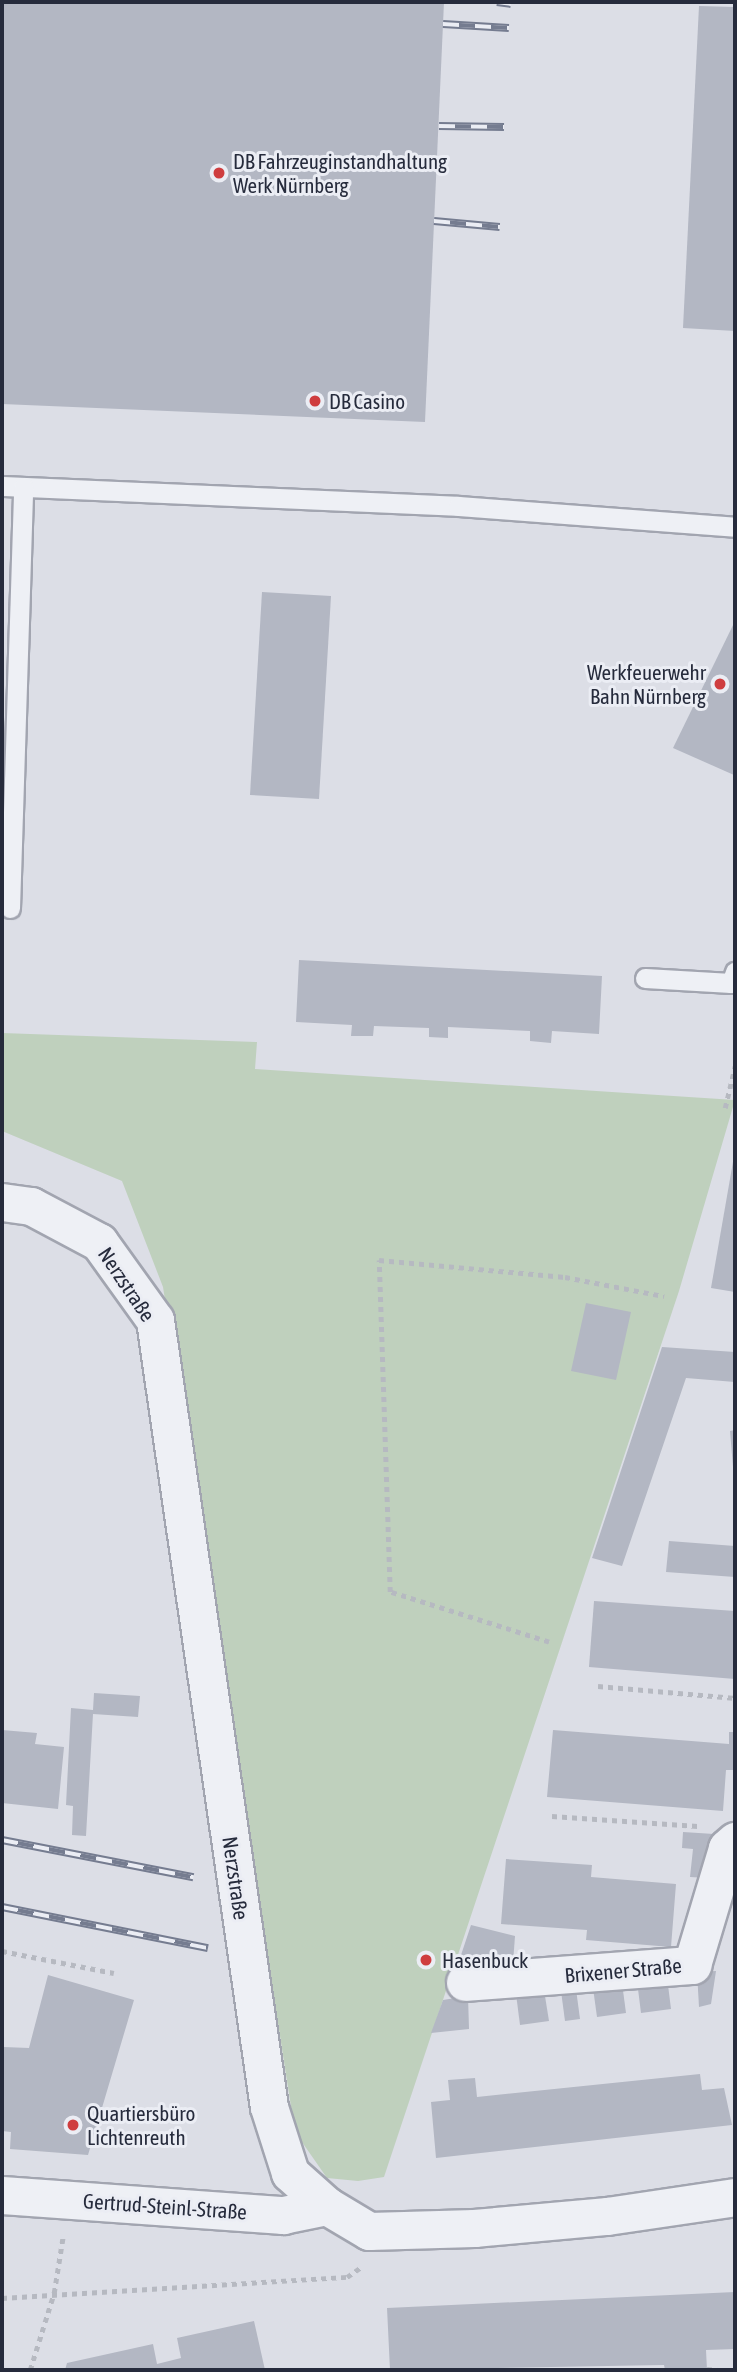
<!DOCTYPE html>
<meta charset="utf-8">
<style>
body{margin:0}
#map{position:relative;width:737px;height:2372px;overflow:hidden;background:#dcdee6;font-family:"Asap Condensed",sans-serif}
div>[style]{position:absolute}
.green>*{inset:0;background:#bfd0bd}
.building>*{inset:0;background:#b3b7c3}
.path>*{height:4.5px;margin-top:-2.25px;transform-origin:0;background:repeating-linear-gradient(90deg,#b6b9c1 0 5px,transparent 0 10px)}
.roads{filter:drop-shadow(2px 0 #a2a5b0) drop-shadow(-2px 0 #a2a5b0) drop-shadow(0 2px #a2a5b0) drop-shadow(0 -2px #a2a5b0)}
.lane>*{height:19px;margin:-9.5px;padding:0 9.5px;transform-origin:9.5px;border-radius:9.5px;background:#eef0f5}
.street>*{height:37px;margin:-18.5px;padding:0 18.5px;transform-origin:18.5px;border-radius:18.5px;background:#eef0f5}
.rail>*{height:8px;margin-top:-4px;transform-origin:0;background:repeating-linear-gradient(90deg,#ebedf4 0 16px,#757c90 0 32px);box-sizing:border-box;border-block:2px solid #757c90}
.dots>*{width:19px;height:19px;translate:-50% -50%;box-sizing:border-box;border:4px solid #ebedf4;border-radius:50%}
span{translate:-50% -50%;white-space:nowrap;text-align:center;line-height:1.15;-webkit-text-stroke:6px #ebedf4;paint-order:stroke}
.poi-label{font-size:21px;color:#262b3c}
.left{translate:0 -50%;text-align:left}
.right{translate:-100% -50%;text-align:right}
.street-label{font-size:21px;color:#262b3c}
.frame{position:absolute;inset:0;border:4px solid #262b3c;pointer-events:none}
</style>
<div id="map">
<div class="green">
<i style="clip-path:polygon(2px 1033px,257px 1042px,255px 1069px,735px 1100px,679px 1291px,384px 2177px,358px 2181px,327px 2178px,295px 2132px,163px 1287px,122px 1181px,2px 1131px)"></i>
</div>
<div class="building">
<i style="clip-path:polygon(2px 2px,444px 2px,425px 422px,2px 404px)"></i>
<i style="clip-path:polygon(699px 6px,735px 7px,735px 331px,683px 328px)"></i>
<i style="clip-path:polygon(262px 592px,331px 596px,319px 799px,250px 795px)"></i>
<i style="clip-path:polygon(735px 621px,735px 773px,734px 775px,673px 748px)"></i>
<i style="clip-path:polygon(299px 960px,602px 976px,599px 1034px,552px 1031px,551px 1043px,530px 1041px,530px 1031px,448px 1027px,448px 1038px,429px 1037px,429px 1028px,374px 1026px,373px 1036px,351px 1036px,352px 1025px,296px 1022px)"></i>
<i style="clip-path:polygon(734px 1156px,735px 1156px,735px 1292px,711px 1288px)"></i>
<i style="clip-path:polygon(586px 1303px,631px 1312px,616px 1380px,571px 1371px)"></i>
<i style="clip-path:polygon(662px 1347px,735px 1352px,735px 1382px,686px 1378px,622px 1566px,592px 1558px)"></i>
<i style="clip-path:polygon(735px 1430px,735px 1467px,733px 1467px,730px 1431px)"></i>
<i style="clip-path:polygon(669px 1541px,735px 1546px,735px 1577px,666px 1572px)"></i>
<i style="clip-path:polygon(594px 1601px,735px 1611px,735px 1679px,589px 1667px)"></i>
<i style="clip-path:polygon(94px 1693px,140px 1696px,138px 1717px,93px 1714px,86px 1836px,72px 1835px,73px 1806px,66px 1805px,71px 1708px,93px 1710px)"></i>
<i style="clip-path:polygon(2px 1730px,37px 1733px,35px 1744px,64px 1747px,58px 1809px,2px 1803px)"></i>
<i style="clip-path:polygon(553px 1730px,729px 1744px,729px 1732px,735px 1732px,735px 1770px,726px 1770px,723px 1811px,547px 1797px)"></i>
<i style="clip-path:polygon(683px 1832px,714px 1834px,707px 1878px,690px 1877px,693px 1849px,682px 1848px)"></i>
<i style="clip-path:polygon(506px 1859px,592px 1865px,591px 1877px,676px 1884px,671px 1947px,586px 1940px,587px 1930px,501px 1924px)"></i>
<i style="clip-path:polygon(471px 1925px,515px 1936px,513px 1963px,488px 1964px,461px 1955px)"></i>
<i style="clip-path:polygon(716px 1971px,711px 2004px,699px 2007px,697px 1972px)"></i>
<i style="clip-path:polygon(48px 1975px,134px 2000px,88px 2155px,10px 2149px,11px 2132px,2px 2131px,3px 2047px,29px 2048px)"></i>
<i style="clip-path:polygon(667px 1977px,671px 2009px,641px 2013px,637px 1981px)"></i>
<i style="clip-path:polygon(622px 1983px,626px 2013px,597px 2017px,593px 1988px)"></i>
<i style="clip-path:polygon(576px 1989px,580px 2019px,565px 2021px,561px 1991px)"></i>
<i style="clip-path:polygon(544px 1990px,549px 2021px,520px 2025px,516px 1994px)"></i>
<i style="clip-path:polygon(468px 1996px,469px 2029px,431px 2033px,443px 2000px)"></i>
<i style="clip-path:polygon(700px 2074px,702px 2090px,724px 2088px,732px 2125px,436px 2158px,431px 2102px,450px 2100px,448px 2080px,475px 2078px,477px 2097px)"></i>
<i style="clip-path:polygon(735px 2292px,735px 2349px,706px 2350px,707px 2370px,665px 2370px,664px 2365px,390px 2370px,387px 2308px)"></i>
<i style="clip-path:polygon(254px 2321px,265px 2370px,65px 2370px,67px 2363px,153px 2344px,157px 2364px,181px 2358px,177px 2338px)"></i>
</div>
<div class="path">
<i style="left:725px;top:1108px;width:43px;rotate:-76.6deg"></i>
<i style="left:549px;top:1642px;width:167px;rotate:-162.5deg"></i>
<i style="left:390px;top:1592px;width:332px;rotate:-91.9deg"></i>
<i style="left:379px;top:1260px;width:187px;rotate:5.2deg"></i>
<i style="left:565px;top:1277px;width:101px;rotate:10.9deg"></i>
<i style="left:598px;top:1686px;width:138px;rotate:5deg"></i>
<i style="left:552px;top:1816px;width:146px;rotate:3.9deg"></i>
<i style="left:2px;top:1951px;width:114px;rotate:11.1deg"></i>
<i style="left:2px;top:2298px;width:346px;rotate:-3.5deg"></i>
<i style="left:347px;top:2277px;width:19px;rotate:-35deg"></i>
<i style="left:707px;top:2369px;width:11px;rotate:5deg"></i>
<i style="left:30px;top:2370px;width:81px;rotate:-72.7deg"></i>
<i style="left:54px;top:2293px;width:58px;rotate:-81deg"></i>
</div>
<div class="roads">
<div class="lane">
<i style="left:2px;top:486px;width:456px;rotate:2.5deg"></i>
<i style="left:458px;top:506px;width:278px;rotate:4.3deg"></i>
<i style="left:10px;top:908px;width:421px;rotate:-88.2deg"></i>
<i style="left:645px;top:978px;width:86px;rotate:3.3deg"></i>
<i style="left:731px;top:983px;width:12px;rotate:-70deg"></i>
</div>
<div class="street">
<i style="left:2px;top:1202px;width:29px;rotate:8deg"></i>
<i style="left:31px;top:1206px;width:77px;rotate:27.9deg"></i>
<i style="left:99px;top:1242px;width:96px;rotate:54.3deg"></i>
<i style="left:155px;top:1320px;width:795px;rotate:81.76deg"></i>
<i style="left:269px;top:2107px;width:69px;rotate:72.3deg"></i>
<i style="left:290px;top:2173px;width:50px;rotate:41.7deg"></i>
<i style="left:327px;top:2206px;width:49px;rotate:30.8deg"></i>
<i style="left:369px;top:2231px;width:105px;rotate:-1.6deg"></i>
<i style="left:474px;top:2228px;width:134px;rotate:-5.2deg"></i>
<i style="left:607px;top:2216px;width:129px;rotate:-8.4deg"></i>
<i style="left:465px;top:1982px;width:228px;rotate:-4.3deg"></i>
<i style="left:692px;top:1965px;width:122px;rotate:-73.3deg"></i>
<i style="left:727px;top:1848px;width:11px;rotate:-41deg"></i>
<i style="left:2px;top:2195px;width:282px;rotate:4.1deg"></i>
<i style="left:283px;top:2215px;width:45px;rotate:-11.6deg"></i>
</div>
</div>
<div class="rail">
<i style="left:497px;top:2px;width:14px;rotate:8deg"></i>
<i style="left:443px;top:24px;width:66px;rotate:3.5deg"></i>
<i style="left:439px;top:126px;width:65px;rotate:0.9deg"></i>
<i style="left:434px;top:221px;width:66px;rotate:5.2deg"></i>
<i style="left:2px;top:1840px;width:195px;rotate:11deg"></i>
<i style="left:2px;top:1907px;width:210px;rotate:11.3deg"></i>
</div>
<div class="dots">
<i style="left:219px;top:173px;background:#cf3d3f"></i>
<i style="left:315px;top:401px;background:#cf3d3f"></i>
<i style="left:720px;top:684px;background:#cf3d3f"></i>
<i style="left:426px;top:1960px;background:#cf3d3f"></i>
<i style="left:73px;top:2125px;background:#cf3d3f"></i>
</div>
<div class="poi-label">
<span class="left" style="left:233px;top:173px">DB Fahrzeuginstandhaltung<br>Werk Nürnberg</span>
<span class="left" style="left:329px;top:401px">DB Casino</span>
<span class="right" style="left:706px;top:684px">Werkfeuerwehr<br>Bahn Nürnberg</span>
<span class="left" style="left:442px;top:1960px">Hasenbuck</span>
<span class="left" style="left:87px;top:2125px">Quartiersbüro<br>Lichtenreuth</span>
</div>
<div class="street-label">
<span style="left:127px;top:1284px;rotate:56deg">Nerzstraße</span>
<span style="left:236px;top:1878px;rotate:82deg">Nerzstraße</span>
<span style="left:623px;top:1970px;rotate:-5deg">Brixener Straße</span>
<span style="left:165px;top:2206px;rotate:4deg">Gertrud-Steinl-Straße</span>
</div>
<div class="frame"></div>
</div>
